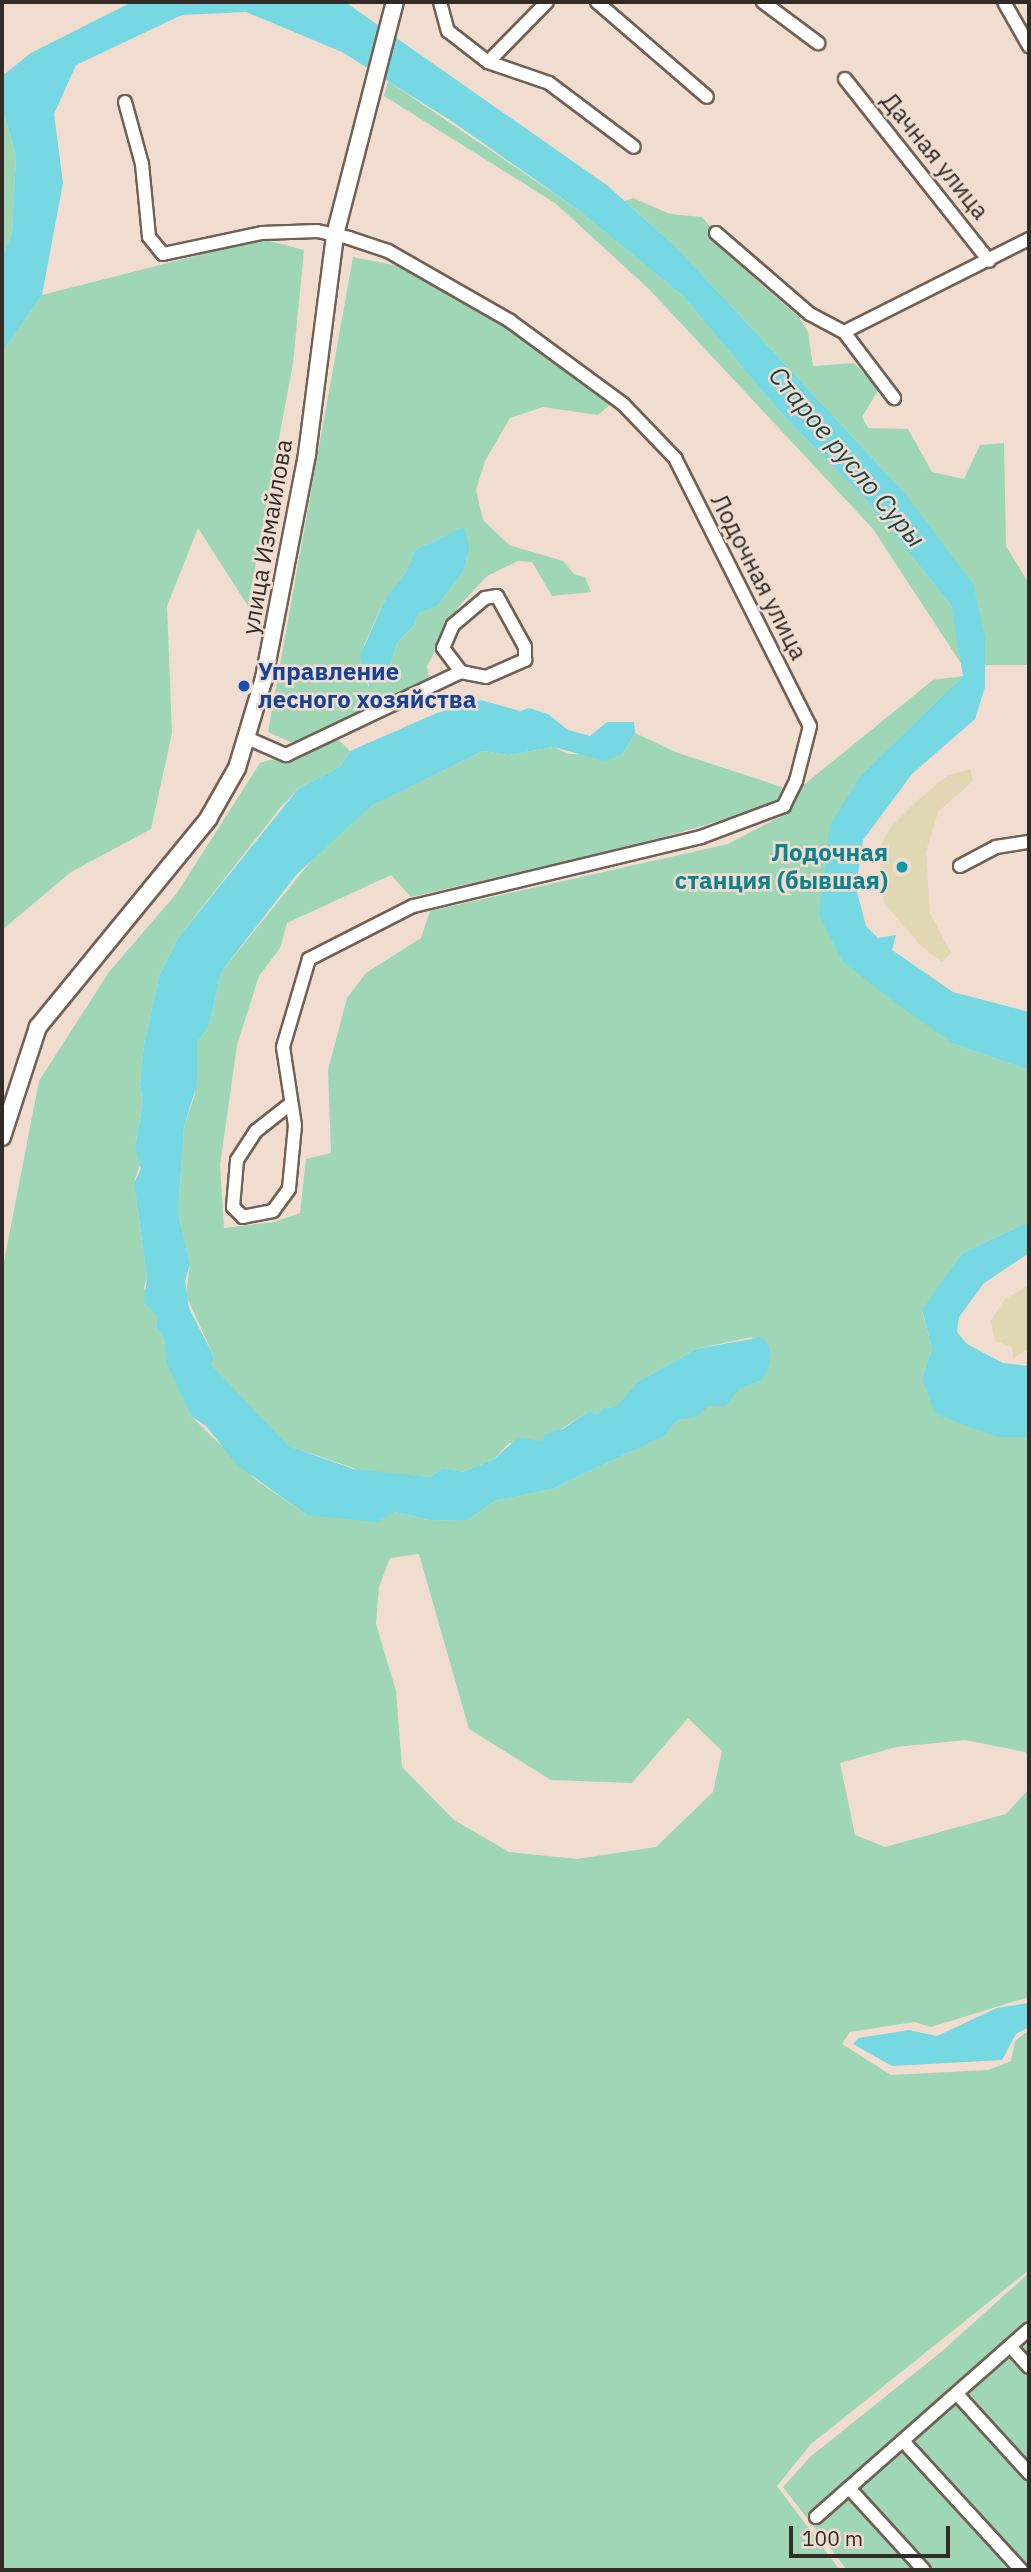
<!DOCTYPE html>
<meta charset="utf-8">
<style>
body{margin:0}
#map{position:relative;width:1031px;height:2572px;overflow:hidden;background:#f0ddcf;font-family:"IBM Plex Sans",sans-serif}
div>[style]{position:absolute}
.green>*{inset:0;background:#9fd6b5}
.sand>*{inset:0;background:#e1d8b3}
.water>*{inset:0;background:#75d8e3}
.roads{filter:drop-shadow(2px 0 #716155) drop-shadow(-2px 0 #716155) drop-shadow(0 2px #716155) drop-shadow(0 -2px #716155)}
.street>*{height:12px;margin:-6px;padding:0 6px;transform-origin:6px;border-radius:6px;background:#fff}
.secondary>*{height:16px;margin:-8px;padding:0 8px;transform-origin:8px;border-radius:8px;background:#fff}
.dots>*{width:19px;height:19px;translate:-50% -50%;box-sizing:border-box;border:4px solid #f0ddcf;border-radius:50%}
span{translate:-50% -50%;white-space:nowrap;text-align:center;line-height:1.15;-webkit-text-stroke:5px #f0ddcf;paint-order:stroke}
.street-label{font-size:24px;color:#322b26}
.transit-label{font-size:24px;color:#164399;font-weight:700}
.left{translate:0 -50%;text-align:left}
.culture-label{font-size:24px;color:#0d838f;font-weight:700}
.right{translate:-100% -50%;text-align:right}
.water-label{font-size:26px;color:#19464b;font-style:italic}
.frame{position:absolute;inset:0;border:4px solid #322b26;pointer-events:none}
.scale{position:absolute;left:789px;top:2526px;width:161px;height:32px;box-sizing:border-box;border:4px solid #322b26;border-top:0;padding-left:9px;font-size:21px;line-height:24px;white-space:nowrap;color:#322b26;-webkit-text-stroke:5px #f0ddcf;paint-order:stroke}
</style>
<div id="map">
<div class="green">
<i style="clip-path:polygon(388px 81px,577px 209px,684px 297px,778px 410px,867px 501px,951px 605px,964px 668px,873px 529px,649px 289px,555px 203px,384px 96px)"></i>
<i style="clip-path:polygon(2px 106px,16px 156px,12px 233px,2px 257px)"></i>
<i style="clip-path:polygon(633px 198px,670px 214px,702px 217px,754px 278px,799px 317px,808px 332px,813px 366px,854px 363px,879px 389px,862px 417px,868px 428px,908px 429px,932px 472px,964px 479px,980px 445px,1004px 443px,1006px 546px,1029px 584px,1029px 665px,985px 665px,985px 637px,902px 490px,678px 249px,625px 201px)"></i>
<i style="clip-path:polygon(262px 239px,304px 250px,293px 363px,248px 606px,198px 528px,167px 606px,172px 733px,151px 829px,71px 872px,2px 930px,2px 352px,42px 295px)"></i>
<i style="clip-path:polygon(evenodd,353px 257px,408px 268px,519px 335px,612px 403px,598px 415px,543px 407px,510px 418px,485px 461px,476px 490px,483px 520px,509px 545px,563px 561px,574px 574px,585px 577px,591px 592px,552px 596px,532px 562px,518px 561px,487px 576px,459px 606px,427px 666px,429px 680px,295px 744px,268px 732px,353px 257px,447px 535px,466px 536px,470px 548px,463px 572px,438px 605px,418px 614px,413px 627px,397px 643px,391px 663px,369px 687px,363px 673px,364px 645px,387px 595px,405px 574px,415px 550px,447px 535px)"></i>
<i style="clip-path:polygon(evenodd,963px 676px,861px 775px,819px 915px,954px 1044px,1029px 1070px,1029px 1222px,962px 1253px,922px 1311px,932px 1349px,922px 1378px,997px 1437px,1029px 1437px,1029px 1759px,1025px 1752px,965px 1740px,896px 1747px,840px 1763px,855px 1835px,885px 1847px,1006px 1814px,1029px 1789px,1029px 1997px,931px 2027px,914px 2022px,850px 2032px,842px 2044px,891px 2075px,988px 2070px,1011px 2061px,1015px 2041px,1029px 2030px,1029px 2270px,811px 2444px,777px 2486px,840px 2570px,2px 2570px,2px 1272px,39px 1081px,109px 972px,177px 893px,260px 763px,339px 740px,350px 751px,341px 766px,298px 789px,280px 808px,178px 938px,160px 974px,144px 1044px,140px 1085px,143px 1102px,135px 1147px,141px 1161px,134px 1183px,147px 1277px,144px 1288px,157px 1316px,156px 1326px,164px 1338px,168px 1364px,191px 1416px,256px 1480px,307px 1515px,386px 1516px,395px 1512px,429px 1520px,466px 1521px,495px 1501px,552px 1489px,664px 1436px,678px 1420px,709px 1406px,726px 1406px,740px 1389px,762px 1380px,752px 1337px,696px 1349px,636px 1383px,616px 1407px,603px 1408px,598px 1414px,589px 1411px,543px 1441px,509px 1443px,494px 1459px,463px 1472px,443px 1468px,430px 1477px,365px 1472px,289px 1446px,210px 1365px,214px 1357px,186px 1295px,190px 1264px,178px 1213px,184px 1127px,195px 1094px,197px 1043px,209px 1026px,221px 972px,324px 845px,371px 806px,483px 751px,508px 755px,554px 747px,568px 754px,623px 754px,635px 733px,678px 753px,782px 787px,777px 804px,637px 845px,411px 897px,391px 875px,287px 923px,280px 948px,259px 976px,237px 1045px,220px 1165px,224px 1228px,274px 1222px,300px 1213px,306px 1159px,331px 1153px,328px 1070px,347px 998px,366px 973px,421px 938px,430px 911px,728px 844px,789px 812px,801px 787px,933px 680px,963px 676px,419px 1554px,469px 1729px,551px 1780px,632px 1783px,688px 1718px,722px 1751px,713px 1792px,656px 1847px,577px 1859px,509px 1852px,454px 1820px,402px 1767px,396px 1691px,376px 1624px,379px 1587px,390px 1558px,419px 1554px)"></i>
<i style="clip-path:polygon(1029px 2273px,1029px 2570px,847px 2570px,783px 2487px,810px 2457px,941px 2352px)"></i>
</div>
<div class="sand">
<i style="clip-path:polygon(970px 769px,973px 781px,938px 812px,926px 852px,930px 913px,951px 953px,942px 962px,920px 945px,884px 903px,880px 847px,890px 828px,917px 801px,947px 776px)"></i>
<i style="clip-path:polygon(1029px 1285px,1029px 1349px,1013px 1358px,1012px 1347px,995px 1341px,991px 1320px,1005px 1299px)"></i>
</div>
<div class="water">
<i style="clip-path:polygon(132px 2px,345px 2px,608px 186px,678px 249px,902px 490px,973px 584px,985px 637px,985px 687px,975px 719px,912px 774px,863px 840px,856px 888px,866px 926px,878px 938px,896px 935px,892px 950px,953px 992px,1029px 1012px,1029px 1070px,954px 1044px,900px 1006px,843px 962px,819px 915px,830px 825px,861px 775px,963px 676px,951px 605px,867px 501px,778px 410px,684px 297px,577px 209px,453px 122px,342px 52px,246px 12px,182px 15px,76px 65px,54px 114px,63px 183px,42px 295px,2px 352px,2px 257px,12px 233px,16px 156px,2px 106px,2px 76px,31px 53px)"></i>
<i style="clip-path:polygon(464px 527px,470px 548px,463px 572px,438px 605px,418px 614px,413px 627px,397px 643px,391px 663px,370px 688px,360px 656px,387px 595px,405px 574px,415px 550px)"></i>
<i style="clip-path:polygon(481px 700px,520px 711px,529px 708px,548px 714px,568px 730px,590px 736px,607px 722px,634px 722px,635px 733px,623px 754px,604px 761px,554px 747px,508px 755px,483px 751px,371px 806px,297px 874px,221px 972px,209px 1026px,197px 1043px,197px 1084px,184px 1127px,178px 1213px,190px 1264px,185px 1281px,189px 1308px,214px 1357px,211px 1365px,289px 1446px,353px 1469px,430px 1477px,443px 1468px,463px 1472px,494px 1459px,518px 1438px,543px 1441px,545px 1434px,563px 1429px,589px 1411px,598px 1414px,603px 1408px,616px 1407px,636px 1383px,696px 1349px,762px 1337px,770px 1349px,770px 1364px,762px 1380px,740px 1389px,726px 1406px,709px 1406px,696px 1417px,678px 1420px,664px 1436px,552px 1489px,495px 1501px,466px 1521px,429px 1520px,395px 1512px,376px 1522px,307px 1515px,237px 1465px,206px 1426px,191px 1416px,167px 1364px,164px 1338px,156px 1326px,157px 1316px,144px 1302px,147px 1277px,134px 1183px,141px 1169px,135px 1147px,143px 1102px,140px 1085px,144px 1044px,160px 974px,178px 938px,298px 789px,341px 766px,350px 751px,437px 713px)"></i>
<i style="clip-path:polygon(1029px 1222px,1029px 1253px,984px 1283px,959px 1317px,957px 1332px,967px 1344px,1003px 1363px,1029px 1366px,1029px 1437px,997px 1437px,935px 1414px,922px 1378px,932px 1349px,922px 1310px,962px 1253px)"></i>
<i style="clip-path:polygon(1029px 2003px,1029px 2027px,1016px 2034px,1002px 2060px,892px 2066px,853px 2044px,859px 2038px,909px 2030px,937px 2036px,997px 2008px)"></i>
</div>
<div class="roads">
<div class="street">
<i style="left:440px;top:2px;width:30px;rotate:75deg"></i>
<i style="left:448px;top:31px;width:51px;rotate:37.8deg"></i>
<i style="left:488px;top:62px;width:65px;rotate:19deg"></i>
<i style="left:549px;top:83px;width:106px;rotate:37deg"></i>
<i style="left:597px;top:2px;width:145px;rotate:40.8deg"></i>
<i style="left:763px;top:2px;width:69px;rotate:36.7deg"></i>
<i style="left:1004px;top:2px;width:51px;rotate:60.4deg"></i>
<i style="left:488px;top:62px;width:84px;rotate:-45.5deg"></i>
<i style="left:845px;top:79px;width:232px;rotate:51.6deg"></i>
<i style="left:125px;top:102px;width:64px;rotate:74.7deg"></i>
<i style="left:142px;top:164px;width:73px;rotate:84.5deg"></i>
<i style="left:149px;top:237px;width:22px;rotate:51deg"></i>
<i style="left:163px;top:254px;width:101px;rotate:-12deg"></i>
<i style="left:262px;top:233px;width:55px;rotate:-2.1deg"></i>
<i style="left:317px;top:231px;width:33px;rotate:12deg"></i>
<i style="left:349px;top:238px;width:41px;rotate:18.4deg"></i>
<i style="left:388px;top:251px;width:141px;rotate:29.8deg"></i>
<i style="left:510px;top:321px;width:140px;rotate:36.3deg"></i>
<i style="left:623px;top:404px;width:75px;rotate:46.1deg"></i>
<i style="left:675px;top:458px;width:300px;rotate:63.3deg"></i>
<i style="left:810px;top:726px;width:57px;rotate:104.3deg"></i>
<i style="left:796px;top:781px;width:28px;rotate:116deg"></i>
<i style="left:784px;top:806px;width:89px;rotate:159.5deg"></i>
<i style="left:701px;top:837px;width:296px;rotate:166.5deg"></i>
<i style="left:413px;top:906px;width:117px;rotate:153deg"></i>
<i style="left:309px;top:959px;width:92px;rotate:106.5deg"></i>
<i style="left:283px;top:1047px;width:79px;rotate:81.3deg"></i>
<i style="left:295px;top:1125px;width:64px;rotate:95.4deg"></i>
<i style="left:289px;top:1189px;width:27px;rotate:126deg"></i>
<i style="left:273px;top:1211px;width:31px;rotate:169deg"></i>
<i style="left:243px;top:1217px;width:14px;rotate:-135deg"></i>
<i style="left:233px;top:1207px;width:47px;rotate:-85.1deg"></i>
<i style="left:237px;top:1160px;width:35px;rotate:-57deg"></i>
<i style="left:256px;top:1131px;width:42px;rotate:-38.2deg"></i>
<i style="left:716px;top:233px;width:124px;rotate:40.8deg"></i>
<i style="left:810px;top:314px;width:38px;rotate:28deg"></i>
<i style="left:844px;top:332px;width:83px;rotate:52.9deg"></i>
<i style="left:844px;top:332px;width:207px;rotate:-26.7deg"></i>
<i style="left:247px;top:738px;width:43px;rotate:23.6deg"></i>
<i style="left:286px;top:755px;width:194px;rotate:-25.4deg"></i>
<i style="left:461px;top:672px;width:25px;rotate:11deg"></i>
<i style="left:486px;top:677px;width:43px;rotate:-23.6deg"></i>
<i style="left:525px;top:660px;width:13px;rotate:-90deg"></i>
<i style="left:525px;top:647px;width:58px;rotate:-118.8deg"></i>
<i style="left:497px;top:596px;width:12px;rotate:171deg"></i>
<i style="left:485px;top:598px;width:42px;rotate:139.8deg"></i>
<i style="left:453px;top:625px;width:25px;rotate:113deg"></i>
<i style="left:443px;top:648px;width:30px;rotate:53deg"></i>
<i style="left:960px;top:866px;width:41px;rotate:-27.8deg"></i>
<i style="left:996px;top:847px;width:33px;rotate:-9deg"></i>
<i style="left:1010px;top:2346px;width:28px;rotate:48deg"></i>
<i style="left:957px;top:2394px;width:107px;rotate:47.7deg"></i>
<i style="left:903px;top:2441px;width:175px;rotate:47.5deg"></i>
<i style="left:849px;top:2488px;width:111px;rotate:47.6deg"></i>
<i style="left:816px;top:2517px;width:284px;rotate:-41.4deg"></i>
</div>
<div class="secondary">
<i style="left:2px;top:1137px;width:116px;rotate:-71.9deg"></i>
<i style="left:38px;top:1027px;width:269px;rotate:-50.7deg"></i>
<i style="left:208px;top:819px;width:59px;rotate:-60.4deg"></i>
<i style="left:237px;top:768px;width:94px;rotate:-73.3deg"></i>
<i style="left:264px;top:678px;width:228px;rotate:-79.1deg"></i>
<i style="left:307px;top:454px;width:221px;rotate:-82.7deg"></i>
<i style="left:335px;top:235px;width:241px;rotate:-75.6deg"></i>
</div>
</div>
<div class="dots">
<i style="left:244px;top:686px;background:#1a4fb4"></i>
<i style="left:902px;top:867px;background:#0f9aa8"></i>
</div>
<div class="street-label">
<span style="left:935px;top:156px;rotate:51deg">Дачная улица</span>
<span style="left:267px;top:537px;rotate:-80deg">улица Измайлова</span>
<span style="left:759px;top:577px;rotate:63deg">Лодочная улица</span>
</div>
<div class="transit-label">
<span class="left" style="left:258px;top:686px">Управление<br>лесного хозяйства</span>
</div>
<div class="culture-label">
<span class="right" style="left:888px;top:867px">Лодочная<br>станция (бывшая)</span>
</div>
<div class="water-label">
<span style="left:847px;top:457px;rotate:50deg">Старое русло Суры</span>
</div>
<div class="frame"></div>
<div class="scale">100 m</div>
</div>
